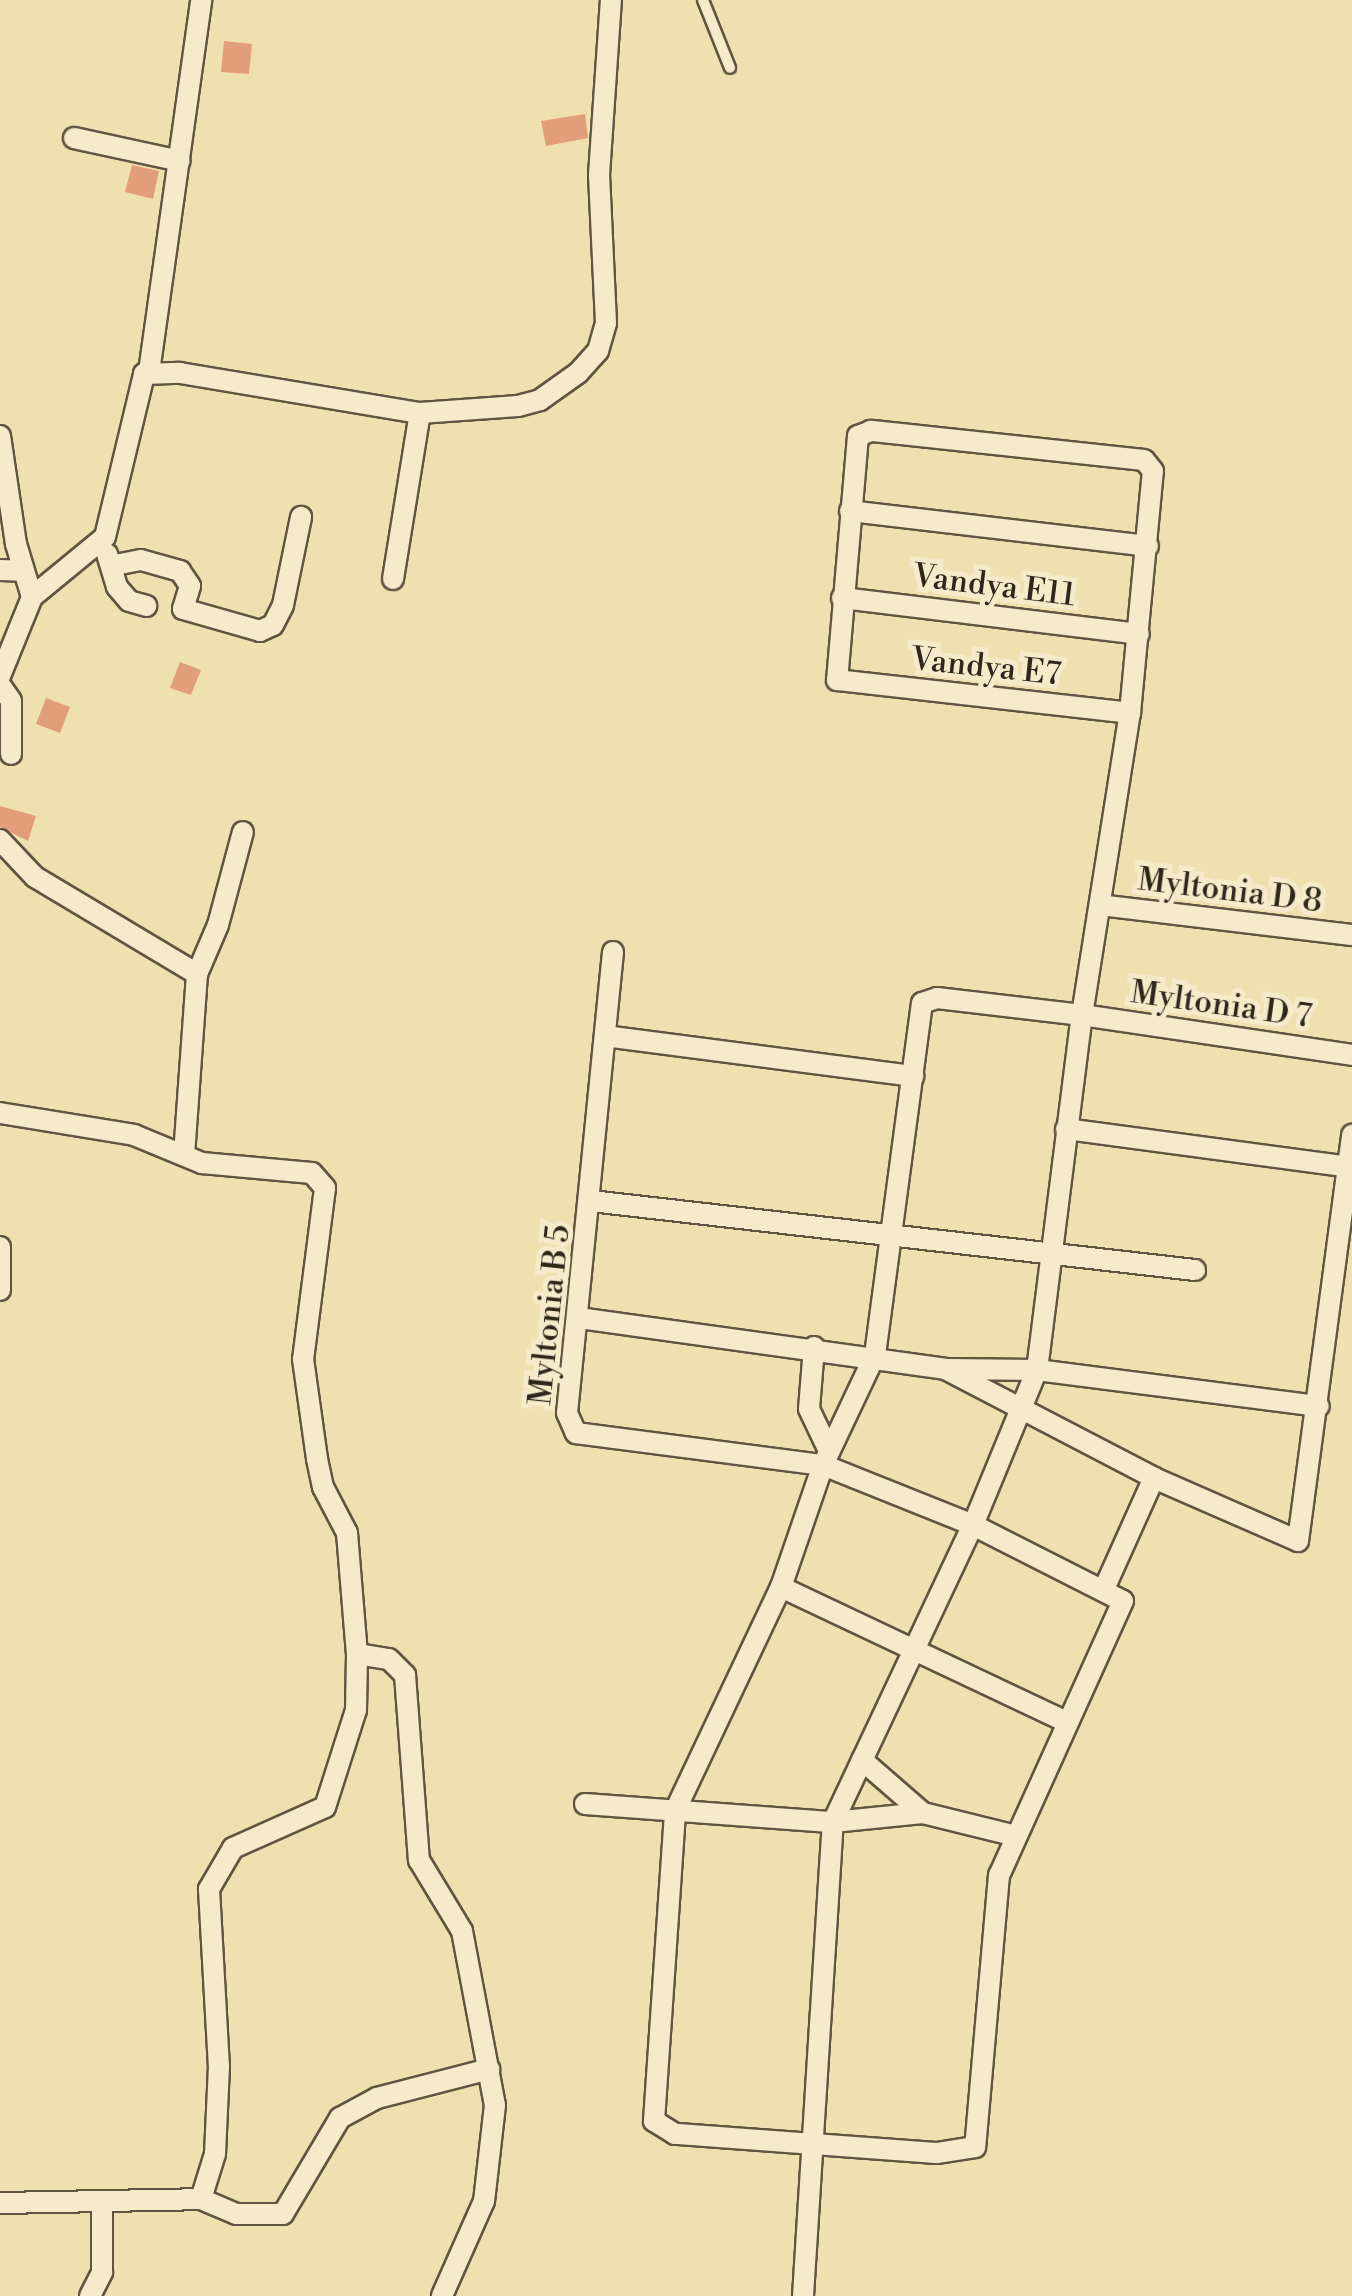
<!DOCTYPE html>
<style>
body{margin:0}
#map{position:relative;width:1352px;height:2296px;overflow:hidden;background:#efe0af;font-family:"Libre Bodoni",serif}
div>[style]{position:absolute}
.building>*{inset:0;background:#e29e7b}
.roads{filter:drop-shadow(2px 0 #5f5541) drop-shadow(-2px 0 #5f5541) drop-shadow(0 2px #5f5541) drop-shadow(0 -2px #5f5541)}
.service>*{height:10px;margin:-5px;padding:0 5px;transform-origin:5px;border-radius:5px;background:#f5ebcb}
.minor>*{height:20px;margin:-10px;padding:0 10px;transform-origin:10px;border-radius:10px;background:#f5ebcb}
span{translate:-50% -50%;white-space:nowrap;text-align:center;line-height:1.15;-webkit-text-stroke:10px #f5ebcb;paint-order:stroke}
.street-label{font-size:32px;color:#2f271c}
</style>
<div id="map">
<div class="building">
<i style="clip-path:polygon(224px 41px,252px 44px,249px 74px,221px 72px)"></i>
<i style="clip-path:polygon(585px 114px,588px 138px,546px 146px,541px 121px)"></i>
<i style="clip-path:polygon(132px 165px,159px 171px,153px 199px,125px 192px)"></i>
<i style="clip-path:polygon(180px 662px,201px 670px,191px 695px,170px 688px)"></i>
<i style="clip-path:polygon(46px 698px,70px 707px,60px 733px,36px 724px)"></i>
<i style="clip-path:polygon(0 806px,36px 816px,28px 841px,0 827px)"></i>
</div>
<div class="roads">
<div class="service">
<i style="left:703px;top:0;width:73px;rotate:68.3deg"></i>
</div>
<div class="minor">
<i style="left:74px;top:138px;width:108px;rotate:12.2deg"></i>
<i style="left:149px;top:372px;width:376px;rotate:-82deg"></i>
<i style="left:0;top:436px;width:109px;rotate:81.6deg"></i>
<i style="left:16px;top:544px;width:55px;rotate:73.2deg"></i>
<i style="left:850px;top:511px;width:300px;rotate:6.7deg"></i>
<i style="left:107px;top:554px;width:34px;rotate:73deg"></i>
<i style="left:117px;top:587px;width:18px;rotate:49deg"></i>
<i style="left:129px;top:601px;width:18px;rotate:16deg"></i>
<i style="left:115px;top:565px;width:26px;rotate:-11deg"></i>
<i style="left:141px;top:560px;width:41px;rotate:15.8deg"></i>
<i style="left:180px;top:571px;width:18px;rotate:56deg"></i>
<i style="left:190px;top:586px;width:24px;rotate:107deg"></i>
<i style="left:183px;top:609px;width:80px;rotate:15.9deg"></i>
<i style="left:260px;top:631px;width:14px;rotate:-25deg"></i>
<i style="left:273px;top:625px;width:22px;rotate:-63deg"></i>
<i style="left:283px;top:605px;width:90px;rotate:-78.4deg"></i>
<i style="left:0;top:570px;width:23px;rotate:2deg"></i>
<i style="left:393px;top:579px;width:168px;rotate:-80.8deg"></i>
<i style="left:842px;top:598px;width:299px;rotate:6.9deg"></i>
<i style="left:0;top:676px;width:85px;rotate:-67.9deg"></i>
<i style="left:32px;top:597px;width:94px;rotate:-39.4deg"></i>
<i style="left:105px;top:537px;width:168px;rotate:-76.5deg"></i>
<i style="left:144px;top:374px;width:36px;rotate:-2deg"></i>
<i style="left:180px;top:373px;width:243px;rotate:9.5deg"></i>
<i style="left:420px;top:413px;width:98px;rotate:-4.1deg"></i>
<i style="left:518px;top:406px;width:23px;rotate:-15deg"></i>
<i style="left:540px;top:400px;width:47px;rotate:-35.4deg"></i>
<i style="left:578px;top:373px;width:30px;rotate:-48deg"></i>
<i style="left:598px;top:351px;width:29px;rotate:-74deg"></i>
<i style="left:606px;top:323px;width:148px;rotate:-92.7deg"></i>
<i style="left:599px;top:175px;width:175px;rotate:-86.1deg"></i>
<i style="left:0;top:685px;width:19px;rotate:55deg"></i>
<i style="left:11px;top:701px;width:53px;rotate:90deg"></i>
<i style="left:0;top:840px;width:51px;rotate:46.6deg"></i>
<i style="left:35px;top:877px;width:189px;rotate:30.9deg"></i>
<i style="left:197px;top:974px;width:182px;rotate:94.1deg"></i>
<i style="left:1100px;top:905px;width:254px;rotate:6.8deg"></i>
<i style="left:613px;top:952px;width:463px;rotate:95.7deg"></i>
<i style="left:567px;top:1413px;width:22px;rotate:66deg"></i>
<i style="left:576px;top:1433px;width:249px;rotate:7.4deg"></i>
<i style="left:823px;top:1465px;width:162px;rotate:21.8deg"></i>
<i style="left:973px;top:1525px;width:168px;rotate:26.9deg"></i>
<i style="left:1123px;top:1601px;width:301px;rotate:114.3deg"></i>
<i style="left:999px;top:1875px;width:273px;rotate:95deg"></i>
<i style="left:975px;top:2147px;width:39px;rotate:171deg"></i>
<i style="left:936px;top:2153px;width:262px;rotate:-175.8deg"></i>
<i style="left:675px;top:2134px;width:25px;rotate:-148deg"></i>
<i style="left:654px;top:2121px;width:311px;rotate:-86.1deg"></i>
<i style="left:675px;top:1811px;width:248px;rotate:-64.7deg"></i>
<i style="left:781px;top:1587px;width:129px;rotate:-71deg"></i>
<i style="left:823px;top:1465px;width:122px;rotate:-64.7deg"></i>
<i style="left:875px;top:1355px;width:355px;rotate:-82.4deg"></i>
<i style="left:922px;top:1003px;width:16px;rotate:-18deg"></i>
<i style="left:937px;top:998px;width:146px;rotate:6.7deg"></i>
<i style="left:1082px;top:1015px;width:273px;rotate:8.4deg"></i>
<i style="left:197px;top:974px;width:53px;rotate:-66.8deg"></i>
<i style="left:218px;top:925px;width:96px;rotate:-75deg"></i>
<i style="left:605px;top:1036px;width:311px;rotate:7.4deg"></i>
<i style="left:0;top:1113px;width:136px;rotate:9.3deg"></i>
<i style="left:134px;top:1135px;width:74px;rotate:22.4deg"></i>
<i style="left:202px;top:1163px;width:110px;rotate:5.2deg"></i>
<i style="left:312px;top:1173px;width:20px;rotate:49deg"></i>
<i style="left:325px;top:1188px;width:172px;rotate:97.3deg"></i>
<i style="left:303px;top:1359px;width:101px;rotate:82deg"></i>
<i style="left:317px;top:1459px;width:29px;rotate:78deg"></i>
<i style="left:323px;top:1487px;width:52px;rotate:62.4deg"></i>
<i style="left:347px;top:1533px;width:121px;rotate:85.3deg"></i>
<i style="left:357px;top:1654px;width:32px;rotate:9deg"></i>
<i style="left:389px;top:1659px;width:23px;rotate:45deg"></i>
<i style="left:405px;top:1675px;width:186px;rotate:85.7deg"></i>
<i style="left:419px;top:1860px;width:83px;rotate:58.8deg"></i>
<i style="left:462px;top:1931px;width:177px;rotate:79.3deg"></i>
<i style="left:495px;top:2105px;width:97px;rotate:96.5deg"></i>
<i style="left:484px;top:2201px;width:104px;rotate:113.9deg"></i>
<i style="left:1066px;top:1129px;width:289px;rotate:7.6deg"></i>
<i style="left:591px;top:1201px;width:608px;rotate:6.52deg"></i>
<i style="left:0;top:1247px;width:43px;rotate:90deg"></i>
<i style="left:579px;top:1318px;width:370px;rotate:7.9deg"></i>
<i style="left:945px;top:1369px;width:236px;rotate:27.5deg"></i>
<i style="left:1154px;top:1478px;width:157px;rotate:23.6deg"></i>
<i style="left:1298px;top:1541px;width:410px;rotate:-82.4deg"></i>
<i style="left:814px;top:1347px;width:62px;rotate:94.6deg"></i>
<i style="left:809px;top:1409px;width:47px;rotate:64.5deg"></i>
<i style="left:947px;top:1369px;width:90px;rotate:0.6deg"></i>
<i style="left:1037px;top:1370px;width:284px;rotate:7.3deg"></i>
<i style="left:781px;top:1587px;width:313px;rotate:25.3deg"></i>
<i style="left:1104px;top:1589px;width:122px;rotate:-65.8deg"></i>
<i style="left:357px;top:1654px;width:56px;rotate:91deg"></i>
<i style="left:356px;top:1710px;width:102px;rotate:107.7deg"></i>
<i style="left:325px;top:1807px;width:101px;rotate:156deg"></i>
<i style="left:233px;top:1848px;width:48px;rotate:120.3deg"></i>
<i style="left:209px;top:1889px;width:177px;rotate:86.8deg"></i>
<i style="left:219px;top:2066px;width:88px;rotate:92.6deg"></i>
<i style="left:215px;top:2154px;width:47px;rotate:107.3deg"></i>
<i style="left:201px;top:2199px;width:38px;rotate:23deg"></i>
<i style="left:236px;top:2214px;width:47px"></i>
<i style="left:283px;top:2214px;width:112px;rotate:-59.3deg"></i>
<i style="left:340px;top:2118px;width:42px;rotate:-28.4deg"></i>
<i style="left:377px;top:2098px;width:116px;rotate:-14.5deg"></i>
<i style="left:862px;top:1760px;width:81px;rotate:41deg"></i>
<i style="left:585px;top:1804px;width:249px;rotate:4.2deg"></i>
<i style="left:833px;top:1822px;width:90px;rotate:-5.7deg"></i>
<i style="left:923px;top:1813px;width:96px;rotate:13.9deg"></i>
<i style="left:0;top:2203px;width:201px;rotate:-1.1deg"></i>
<i style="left:90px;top:2296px;width:27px;rotate:-63deg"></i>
<i style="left:102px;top:2272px;width:70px;rotate:-90deg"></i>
<i style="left:803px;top:2296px;width:475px;rotate:-86.4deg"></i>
<i style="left:833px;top:1822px;width:328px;rotate:-64.8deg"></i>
<i style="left:973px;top:1525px;width:168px;rotate:-67.6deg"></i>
<i style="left:1037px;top:1370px;width:358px;rotate:-82.8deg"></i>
<i style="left:1082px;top:1015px;width:306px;rotate:-81deg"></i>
<i style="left:1130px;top:713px;width:243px;rotate:-84.6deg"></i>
<i style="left:1153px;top:471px;width:14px;rotate:-129deg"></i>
<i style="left:1144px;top:460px;width:275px;rotate:-173.9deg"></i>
<i style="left:871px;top:431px;width:14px;rotate:159deg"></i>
<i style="left:858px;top:436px;width:245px;rotate:94.9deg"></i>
<i style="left:837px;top:680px;width:295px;rotate:6.4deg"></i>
</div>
</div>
<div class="street-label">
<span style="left:994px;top:586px;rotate:7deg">Vandya E11</span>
<span style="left:986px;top:667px;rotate:6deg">Vandya E7</span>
<span style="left:1230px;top:891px;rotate:7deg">Myltonia D 8</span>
<span style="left:1221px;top:1005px;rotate:8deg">Myltonia D 7</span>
<span style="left:550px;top:1315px;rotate:-84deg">Myltonia B 5</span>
</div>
</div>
